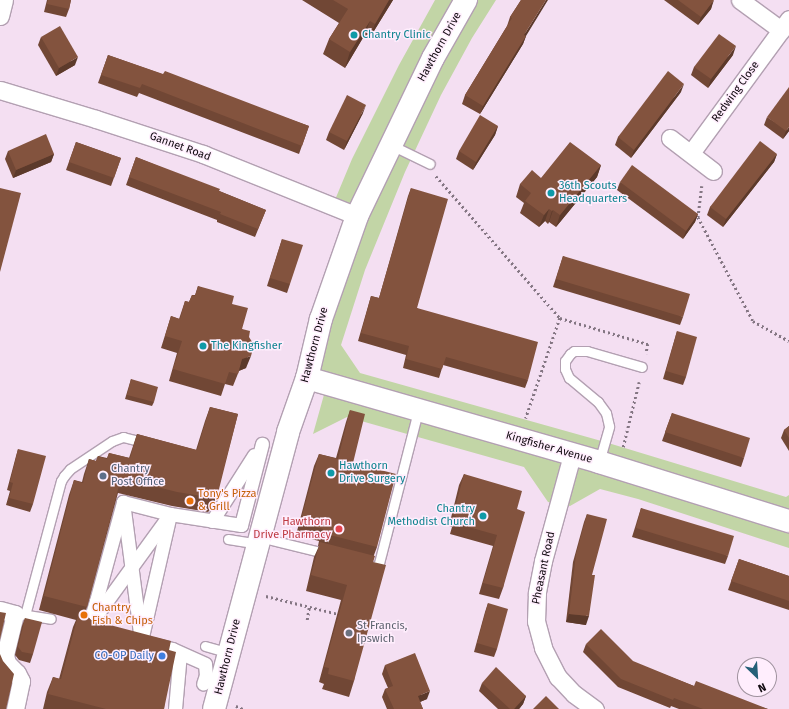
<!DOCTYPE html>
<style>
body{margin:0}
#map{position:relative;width:789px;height:709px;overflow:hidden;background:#f4dff2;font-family:"Fira Sans",sans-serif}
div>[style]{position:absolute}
.green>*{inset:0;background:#c2d5a6}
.path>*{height:2.5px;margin-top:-1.25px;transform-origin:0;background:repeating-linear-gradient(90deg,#847683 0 2px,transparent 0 5px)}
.roads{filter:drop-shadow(1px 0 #b3a0b2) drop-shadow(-1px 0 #b3a0b2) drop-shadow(0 1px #b3a0b2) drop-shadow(0 -1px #b3a0b2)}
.service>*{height:9px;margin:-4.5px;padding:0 4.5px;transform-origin:4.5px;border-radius:4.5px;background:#fff}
.pedestrian>*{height:13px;margin:-6.5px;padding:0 6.5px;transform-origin:6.5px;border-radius:6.5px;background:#fff}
.minor>*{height:17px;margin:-8.5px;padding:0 8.5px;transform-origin:8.5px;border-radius:8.5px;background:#fff}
.tertiary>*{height:22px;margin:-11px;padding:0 11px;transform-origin:11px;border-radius:11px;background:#fff}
.wall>*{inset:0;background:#714735}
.shaded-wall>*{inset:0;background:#5c3a2b}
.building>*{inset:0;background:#83533e}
.dots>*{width:11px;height:11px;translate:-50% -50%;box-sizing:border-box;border:2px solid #ffeefd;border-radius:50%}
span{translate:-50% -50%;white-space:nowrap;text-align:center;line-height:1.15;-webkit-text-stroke:3px #ffeefd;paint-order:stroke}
.culture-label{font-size:11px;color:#0d838f}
.left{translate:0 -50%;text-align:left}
.right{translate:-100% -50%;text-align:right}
.street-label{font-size:11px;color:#10090f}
.service-label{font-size:11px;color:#4e5e75}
.food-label{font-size:11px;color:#c56008}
.health-label{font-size:11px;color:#be3a42}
.worship-label{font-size:11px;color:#5b616d}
.shop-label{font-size:11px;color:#366cbe}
.north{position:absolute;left:737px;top:657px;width:40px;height:40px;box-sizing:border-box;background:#ffeefd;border:1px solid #9f929e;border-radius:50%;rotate:155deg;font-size:11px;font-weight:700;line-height:16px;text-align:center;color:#10090f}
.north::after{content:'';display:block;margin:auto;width:14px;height:18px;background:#256078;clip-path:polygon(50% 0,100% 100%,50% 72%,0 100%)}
</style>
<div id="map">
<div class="green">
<i style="clip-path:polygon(435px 0,496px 0,472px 38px,441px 95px,405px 172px,365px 270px,341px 345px,360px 373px,605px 442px,786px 497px,789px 495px,789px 548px,638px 499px,600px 489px,570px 506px,548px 502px,524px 467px,347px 417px,313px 434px,327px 384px,307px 378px,357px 216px,332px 207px,352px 159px,399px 65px)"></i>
</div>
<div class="path">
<i style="left:436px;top:176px;width:189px;rotate:48.9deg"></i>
<i style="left:560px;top:318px;width:106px;rotate:108.8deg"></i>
<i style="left:702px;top:186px;width:31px;rotate:97deg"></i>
<i style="left:698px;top:217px;width:118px;rotate:62.1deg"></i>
<i style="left:753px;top:321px;width:41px;rotate:29.1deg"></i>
<i style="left:560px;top:318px;width:92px;rotate:16.5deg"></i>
<i style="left:648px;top:344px;width:10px;rotate:101deg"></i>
<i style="left:623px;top:447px;width:67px;rotate:-76.2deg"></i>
<i style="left:266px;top:596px;width:74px;rotate:14deg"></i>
<i style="left:307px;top:620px;width:13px;rotate:-81deg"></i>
<i style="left:236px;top:706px;width:8px;rotate:23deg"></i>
</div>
<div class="roads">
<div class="service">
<i style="left:391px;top:145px;width:43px;rotate:26deg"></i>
<i style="left:599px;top:462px;width:37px;rotate:-74deg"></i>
<i style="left:609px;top:426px;width:13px;rotate:-103deg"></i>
<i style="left:606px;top:413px;width:14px;rotate:-126deg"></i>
<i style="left:598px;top:402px;width:38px;rotate:-140deg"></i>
<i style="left:569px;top:378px;width:10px;rotate:-114deg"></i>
<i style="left:565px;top:369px;width:8px;rotate:-90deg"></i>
<i style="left:565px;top:361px;width:9px;rotate:-54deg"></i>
<i style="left:570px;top:354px;width:5px;rotate:-37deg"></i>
<i style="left:574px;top:351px;width:13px"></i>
<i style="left:587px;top:351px;width:57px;rotate:16.2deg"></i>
<i style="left:259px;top:537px;width:71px;rotate:13.8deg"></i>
<i style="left:228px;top:539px;width:30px;rotate:9deg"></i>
<i style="left:371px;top:566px;width:7px;rotate:8deg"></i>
<i style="left:378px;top:567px;width:161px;rotate:-75.6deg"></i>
<i style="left:21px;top:614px;width:30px;rotate:9deg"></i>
<i style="left:25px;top:615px;width:139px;rotate:-75deg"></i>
<i style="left:61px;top:481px;width:6px;rotate:-59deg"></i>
<i style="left:64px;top:476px;width:9px;rotate:-49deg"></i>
<i style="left:70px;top:469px;width:50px;rotate:-33.7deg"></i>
<i style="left:112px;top:441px;width:12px;rotate:-20deg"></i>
<i style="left:123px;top:437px;width:25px;rotate:14deg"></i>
<i style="left:205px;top:646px;width:25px;rotate:16deg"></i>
</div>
<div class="pedestrian">
<i style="left:123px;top:502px;width:140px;rotate:82.6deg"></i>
<i style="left:141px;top:641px;width:130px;rotate:-77.1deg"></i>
<i style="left:170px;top:514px;width:72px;rotate:8.8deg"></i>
<i style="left:241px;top:525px;width:84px;rotate:-75.5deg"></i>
<i style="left:123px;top:502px;width:49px;rotate:14.3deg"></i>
<i style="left:170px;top:514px;width:140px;rotate:126deg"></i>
<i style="left:88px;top:627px;width:27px;rotate:-73deg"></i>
<i style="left:96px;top:601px;width:103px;rotate:-74.7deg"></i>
<i style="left:212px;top:521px;width:78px;rotate:-57.5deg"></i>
<i style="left:152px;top:644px;width:21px;rotate:14deg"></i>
<i style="left:172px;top:649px;width:36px;rotate:24deg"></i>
<i style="left:205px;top:664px;width:11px;rotate:85deg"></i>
<i style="left:206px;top:675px;width:9px;rotate:108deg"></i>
<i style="left:175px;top:709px;width:56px;rotate:-84.9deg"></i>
</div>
<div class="minor">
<i style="left:740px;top:0;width:51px;rotate:36.2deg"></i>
<i style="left:0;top:16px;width:16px;rotate:-76deg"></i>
<i style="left:0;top:90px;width:100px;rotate:16.8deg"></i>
<i style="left:96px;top:119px;width:113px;rotate:18.1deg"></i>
<i style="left:203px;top:154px;width:166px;rotate:21.9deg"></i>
<i style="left:670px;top:138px;width:54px;rotate:37.5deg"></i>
<i style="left:691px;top:153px;width:166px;rotate:-53.8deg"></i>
<i style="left:572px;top:455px;width:110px;rotate:105.3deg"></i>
<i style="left:543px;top:561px;width:33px;rotate:101deg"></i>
<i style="left:537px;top:593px;width:28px;rotate:92deg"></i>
<i style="left:536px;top:621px;width:28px;rotate:75deg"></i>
<i style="left:543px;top:648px;width:33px;rotate:63deg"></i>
<i style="left:558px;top:677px;width:23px;rotate:47deg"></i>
<i style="left:574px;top:694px;width:26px;rotate:36deg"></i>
<i style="left:0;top:610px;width:16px;rotate:15deg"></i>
<i style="left:15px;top:614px;width:42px;rotate:103.7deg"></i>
<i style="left:5px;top:655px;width:8px;rotate:76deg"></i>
<i style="left:7px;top:663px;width:14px;rotate:45deg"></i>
<i style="left:17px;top:673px;width:9px;rotate:63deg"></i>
<i style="left:21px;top:681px;width:29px;rotate:102deg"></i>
</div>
<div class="tertiary">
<i style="left:307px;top:378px;width:304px;rotate:16deg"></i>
<i style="left:599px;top:462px;width:199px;rotate:17.3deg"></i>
<i style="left:214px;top:709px;width:287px;rotate:-75deg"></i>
<i style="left:288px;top:432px;width:57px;rotate:-70.6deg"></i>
<i style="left:307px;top:378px;width:61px;rotate:-76.7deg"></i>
<i style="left:321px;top:319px;width:109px;rotate:-70.7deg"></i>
<i style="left:357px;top:216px;width:175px;rotate:-64.3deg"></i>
<i style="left:433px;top:58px;width:67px;rotate:-60.4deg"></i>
</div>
</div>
<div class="wall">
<i style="clip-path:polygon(47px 0,71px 0,69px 9px,66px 17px,44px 12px)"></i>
<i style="clip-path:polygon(302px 0,393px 0,369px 39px,364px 36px,345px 68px,323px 54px,329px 39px,339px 23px)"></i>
<i style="clip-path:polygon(521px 0,526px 36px,523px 44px,480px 114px,462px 104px,465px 95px,507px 26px,510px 17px)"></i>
<i style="clip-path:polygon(664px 0,713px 0,711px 9px,698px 25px)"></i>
<i style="clip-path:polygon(41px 37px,75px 65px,56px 76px,38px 45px)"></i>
<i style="clip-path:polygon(108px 55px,309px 126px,299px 154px,139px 93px,137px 97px,98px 83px)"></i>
<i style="clip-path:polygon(733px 55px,708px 88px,691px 75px,694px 67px)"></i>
<i style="clip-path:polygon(681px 92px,631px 158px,615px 145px,618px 137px)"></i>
<i style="clip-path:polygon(363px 113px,344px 150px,326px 140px,329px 132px)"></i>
<i style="clip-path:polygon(767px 117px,789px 131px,783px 139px,764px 125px)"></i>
<i style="clip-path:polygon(498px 126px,495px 135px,473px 170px,456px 159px,459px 151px)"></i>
<i style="clip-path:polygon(76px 142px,121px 158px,111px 186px,66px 170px)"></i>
<i style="clip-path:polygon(8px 151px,54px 154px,51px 162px,13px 178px,5px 159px)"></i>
<i style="clip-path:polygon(777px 154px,774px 162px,723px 227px,707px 215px,710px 207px)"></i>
<i style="clip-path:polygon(136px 157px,266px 210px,255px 237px,217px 222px,217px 220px,126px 185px)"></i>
<i style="clip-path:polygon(601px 165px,597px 177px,556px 227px,549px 222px,548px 224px,545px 221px,539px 227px,520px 213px,524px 203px,516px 197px,520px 184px,541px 178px)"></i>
<i style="clip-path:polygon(620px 182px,698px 214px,695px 222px,683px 239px,617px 190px)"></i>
<i style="clip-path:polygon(411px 188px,417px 308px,528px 380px,525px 388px,443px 365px,439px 378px,403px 368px,406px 355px,358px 341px,371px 296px,379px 298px,408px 196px)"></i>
<i style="clip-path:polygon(282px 239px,290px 284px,287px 293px,267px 286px)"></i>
<i style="clip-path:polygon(563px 256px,683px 317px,680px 325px,553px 287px)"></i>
<i style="clip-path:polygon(198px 286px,232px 304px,242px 329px,249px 337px,246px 368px,239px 371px,233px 386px,225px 384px,221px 396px,169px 381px,177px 353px,161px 348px,171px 316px,179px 319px,185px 301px,189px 302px,192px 295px,195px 295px)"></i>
<i style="clip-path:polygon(677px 331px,686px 377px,683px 385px,663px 379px)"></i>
<i style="clip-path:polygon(131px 379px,154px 402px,152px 406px,125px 399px)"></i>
<i style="clip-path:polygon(210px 407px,238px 414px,214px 504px,208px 512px,172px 506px,118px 493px,87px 607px,84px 614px,91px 620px,169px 650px,164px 709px,43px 709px,47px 692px,53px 677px,59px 679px,73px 627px,76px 620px,39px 610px,69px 495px,74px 480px,82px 482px,84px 474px,89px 459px,96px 461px,98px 456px,107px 458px,109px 453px,129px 458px,137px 434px,196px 450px,205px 421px)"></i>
<i style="clip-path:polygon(350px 410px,353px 463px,377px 547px,374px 555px,354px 681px,349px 697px,322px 689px,324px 684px,319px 682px,341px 600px,306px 591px,314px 557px,319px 546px,318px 546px,319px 541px,296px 535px,314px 466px,319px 454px,336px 458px,346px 422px)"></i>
<i style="clip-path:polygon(672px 413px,744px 458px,741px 467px,662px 441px)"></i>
<i style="clip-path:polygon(789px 426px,789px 451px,781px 438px,784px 430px)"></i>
<i style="clip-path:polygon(18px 449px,33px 504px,30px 512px,6px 505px,10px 491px,7px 490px,16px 456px)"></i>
<i style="clip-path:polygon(464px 474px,517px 509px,503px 588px,499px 599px,479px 594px,493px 546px,450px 534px,452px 527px,449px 526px,459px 485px)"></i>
<i style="clip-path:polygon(641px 508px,728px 556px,725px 564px,632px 537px)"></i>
<i style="clip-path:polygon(587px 514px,586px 625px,566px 622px,573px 562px,584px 522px)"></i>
<i style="clip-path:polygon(739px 559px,789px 576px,789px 610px,728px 590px)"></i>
<i style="clip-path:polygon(488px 603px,497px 649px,494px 657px,474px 652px,485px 612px)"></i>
<i style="clip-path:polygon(25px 618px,33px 654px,30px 663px,19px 660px,15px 655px,22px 626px)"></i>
<i style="clip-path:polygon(586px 644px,694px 686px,768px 709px,679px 709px,671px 706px,670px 708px,618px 687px,583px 652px)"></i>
<i style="clip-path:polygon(385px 665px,427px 699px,420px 702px,423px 709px,387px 709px,382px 697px,385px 689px,388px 688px,382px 674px)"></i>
<i style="clip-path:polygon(482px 683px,526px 696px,523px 704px,519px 709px,498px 709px,479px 691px)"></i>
</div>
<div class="shaded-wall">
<i style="clip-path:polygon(389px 0,393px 0,369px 39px,375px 24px)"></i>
<i style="clip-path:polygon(546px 0,548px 0,526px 36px,523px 44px,480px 114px,483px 106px,524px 35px)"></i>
<i style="clip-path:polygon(714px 0,711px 9px,698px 25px,701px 17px)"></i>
<i style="clip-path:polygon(370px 21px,364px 36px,345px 68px,350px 52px)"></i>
<i style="clip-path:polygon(736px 46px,733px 55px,708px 88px,711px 79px)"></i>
<i style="clip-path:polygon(78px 57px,75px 65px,56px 76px,59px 68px)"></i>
<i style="clip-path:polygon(684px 84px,681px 92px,631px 158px,634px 150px)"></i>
<i style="clip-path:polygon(366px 105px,363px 113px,344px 150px,347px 141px)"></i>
<i style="clip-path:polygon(498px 126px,495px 135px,473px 170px,476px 162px)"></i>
<i style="clip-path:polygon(789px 127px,789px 131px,783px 139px,786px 131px)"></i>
<i style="clip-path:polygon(54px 154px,51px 162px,13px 178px,16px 170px)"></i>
<i style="clip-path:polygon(777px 154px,774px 162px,723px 227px,726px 219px)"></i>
<i style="clip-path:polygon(601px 165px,597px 177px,556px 227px,560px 215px)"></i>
<i style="clip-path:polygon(549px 209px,545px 221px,539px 227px,544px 215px)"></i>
<i style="clip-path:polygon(553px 210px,549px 222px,548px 224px,552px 211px)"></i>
<i style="clip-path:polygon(698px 214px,695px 222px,683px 239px,686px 231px)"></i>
<i style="clip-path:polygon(251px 356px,246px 368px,238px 371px,242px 359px)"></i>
<i style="clip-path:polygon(219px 489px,214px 504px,208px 512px,214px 498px)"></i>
<i style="clip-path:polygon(569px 614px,589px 616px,586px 625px,566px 622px)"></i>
<i style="clip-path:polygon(430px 691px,427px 699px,415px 704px,418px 696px)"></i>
<i style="clip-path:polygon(526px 696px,523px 704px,519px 709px,514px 709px)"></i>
</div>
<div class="building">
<i style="clip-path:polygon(48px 0,71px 0,69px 9px,47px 4px)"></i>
<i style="clip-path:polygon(333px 0,389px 0,375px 24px,370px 21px,350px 52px,329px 39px,348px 9px)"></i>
<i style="clip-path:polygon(521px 0,546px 0,524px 35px,526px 36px,483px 106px,465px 95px,512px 18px,510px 17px)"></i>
<i style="clip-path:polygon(678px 0,714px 0,701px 17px)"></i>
<i style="clip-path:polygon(60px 26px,78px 57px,59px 68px,41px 37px)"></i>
<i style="clip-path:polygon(719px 34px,736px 46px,711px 79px,694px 67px)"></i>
<i style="clip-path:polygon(108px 55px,163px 74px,165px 71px,309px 126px,302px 146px,142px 84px,140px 88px,101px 75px)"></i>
<i style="clip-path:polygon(668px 71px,684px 84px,634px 150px,618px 137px)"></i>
<i style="clip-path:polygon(789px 87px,789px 127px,786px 131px,767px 117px)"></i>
<i style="clip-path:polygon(347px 95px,366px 105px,347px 141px,329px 132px)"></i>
<i style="clip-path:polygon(480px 115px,498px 126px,476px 162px,459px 151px)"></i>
<i style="clip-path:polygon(46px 134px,54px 154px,16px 170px,8px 151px)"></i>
<i style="clip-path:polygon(760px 141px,777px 154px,726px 219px,710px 207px)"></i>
<i style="clip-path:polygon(76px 142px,121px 158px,114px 178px,69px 162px)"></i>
<i style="clip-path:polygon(570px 142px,601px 165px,560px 215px,553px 210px,552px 211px,549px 209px,544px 215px,525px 201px,531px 193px,520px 184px,532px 170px,541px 178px)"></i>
<i style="clip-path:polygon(136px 157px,220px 189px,219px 191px,266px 210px,258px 229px,220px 214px,221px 212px,129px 177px)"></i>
<i style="clip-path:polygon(632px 165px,698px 214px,686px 231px,620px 182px)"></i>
<i style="clip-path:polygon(0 188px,21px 193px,0 272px)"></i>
<i style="clip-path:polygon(411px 188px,448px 199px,417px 308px,538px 342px,528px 380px,446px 357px,442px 369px,406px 359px,409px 346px,361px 333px,371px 296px,379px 298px)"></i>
<i style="clip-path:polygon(282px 239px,303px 245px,290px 284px,270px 278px)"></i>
<i style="clip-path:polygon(563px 256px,690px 294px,683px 317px,556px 279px)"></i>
<i style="clip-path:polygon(198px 286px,234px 296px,232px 304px,248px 308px,242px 329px,250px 331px,249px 337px,254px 345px,251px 356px,242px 359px,238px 374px,229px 372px,225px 384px,173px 369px,182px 341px,165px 336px,171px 316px,180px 319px,185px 301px,189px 302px,192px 295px,195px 296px)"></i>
<i style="clip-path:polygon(677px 331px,697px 337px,686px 377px,666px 371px)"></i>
<i style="clip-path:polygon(131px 379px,158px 387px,154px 402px,127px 395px)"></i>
<i style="clip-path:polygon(210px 407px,238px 414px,219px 489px,214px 498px,177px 492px,121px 478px,87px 607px,44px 596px,74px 480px,83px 483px,89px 459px,96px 461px,98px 456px,107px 459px,109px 453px,130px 458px,137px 434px,197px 450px)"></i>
<i style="clip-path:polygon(350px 410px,365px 414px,353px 463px,396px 474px,377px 547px,322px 533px,323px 529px,300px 523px,319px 454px,338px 459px)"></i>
<i style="clip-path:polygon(672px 413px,750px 438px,744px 458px,665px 432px)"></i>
<i style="clip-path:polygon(789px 426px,789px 438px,784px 430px)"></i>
<i style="clip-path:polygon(18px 449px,46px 456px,33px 504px,9px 498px,13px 483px,10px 482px)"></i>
<i style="clip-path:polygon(464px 474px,522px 491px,517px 509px,525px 512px,503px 588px,483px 583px,497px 535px,454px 523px,456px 516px,453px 515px)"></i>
<i style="clip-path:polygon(641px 508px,734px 536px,728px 556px,636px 528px)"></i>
<i style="clip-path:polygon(587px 514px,607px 519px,592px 575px,595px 575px,589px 616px,569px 614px,576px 554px)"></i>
<i style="clip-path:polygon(320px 542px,375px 556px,373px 562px,386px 565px,354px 681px,328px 674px,329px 668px,324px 667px,347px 585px,311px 575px)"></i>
<i style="clip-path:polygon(739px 559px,789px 576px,789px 601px,731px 581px)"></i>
<i style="clip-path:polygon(488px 603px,508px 609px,497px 649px,477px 643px)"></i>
<i style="clip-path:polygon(0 612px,6px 613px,0 639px)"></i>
<i style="clip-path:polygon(79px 612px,86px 614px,91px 620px,171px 641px,169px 650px,176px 652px,164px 709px,106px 709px,48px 694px,53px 677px,61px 679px)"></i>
<i style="clip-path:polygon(25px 618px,42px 622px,33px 654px,22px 652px,18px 647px)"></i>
<i style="clip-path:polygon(601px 629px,633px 661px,694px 686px,696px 681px,768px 709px,703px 709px,674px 698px,673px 700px,621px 679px,586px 644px)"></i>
<i style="clip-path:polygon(415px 653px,430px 691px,418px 696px,423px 709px,394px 709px,385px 689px,393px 686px,385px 665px)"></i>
<i style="clip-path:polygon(0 654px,3px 661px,14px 674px,6px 709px,0 709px)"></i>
<i style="clip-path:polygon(496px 667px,526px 696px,514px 709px,510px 709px,482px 683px)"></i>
<i style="clip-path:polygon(546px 696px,559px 709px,533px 709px)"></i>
</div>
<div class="dots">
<i style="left:354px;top:35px;background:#0f9aa8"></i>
<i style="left:551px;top:193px;background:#0f9aa8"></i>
<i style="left:203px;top:346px;background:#0f9aa8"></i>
<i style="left:331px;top:473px;background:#0f9aa8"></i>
<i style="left:103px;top:476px;background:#5c6f8a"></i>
<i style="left:190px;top:501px;background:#e8710a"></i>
<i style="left:483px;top:516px;background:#0f9aa8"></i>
<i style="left:339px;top:529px;background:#e0444e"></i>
<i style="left:84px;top:615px;background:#e8710a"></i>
<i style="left:349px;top:633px;background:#6b7280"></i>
<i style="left:162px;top:656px;background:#3f7fe0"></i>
</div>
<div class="culture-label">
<span class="left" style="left:362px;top:35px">Chantry Clinic</span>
<span class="left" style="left:559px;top:193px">36th Scouts<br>Headquarters</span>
<span class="left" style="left:211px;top:346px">The Kingfisher</span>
<span class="left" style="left:339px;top:473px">Hawthorn<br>Drive Surgery</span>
<span class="right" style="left:475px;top:516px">Chantry<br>Methodist Church</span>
</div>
<div class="street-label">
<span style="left:440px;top:47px;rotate:-61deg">Hawthorn Drive</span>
<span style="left:736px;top:92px;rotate:-54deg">Redwing Close</span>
<span style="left:180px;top:147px;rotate:20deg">Gannet Road</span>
<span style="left:315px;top:345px;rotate:-75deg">Hawthorn Drive</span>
<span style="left:549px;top:448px;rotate:16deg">Kingfisher Avenue</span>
<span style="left:544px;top:568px;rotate:-78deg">Pheasant Road</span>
<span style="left:228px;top:657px;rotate:-76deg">Hawthorn Drive</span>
</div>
<div class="service-label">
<span class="left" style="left:111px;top:476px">Chantry<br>Post Office</span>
</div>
<div class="food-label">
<span class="left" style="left:198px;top:501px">Tony's Pizza<br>&amp; Grill</span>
<span class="left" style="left:92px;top:615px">Chantry<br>Fish &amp; Chips</span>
</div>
<div class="health-label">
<span class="right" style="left:331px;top:529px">Hawthorn<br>Drive Pharmacy</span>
</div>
<div class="worship-label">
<span class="left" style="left:357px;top:633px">St Francis,<br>Ipswich</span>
</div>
<div class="shop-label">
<span class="right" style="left:154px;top:656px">CO-OP Daily</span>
</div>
<div class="north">N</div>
</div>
